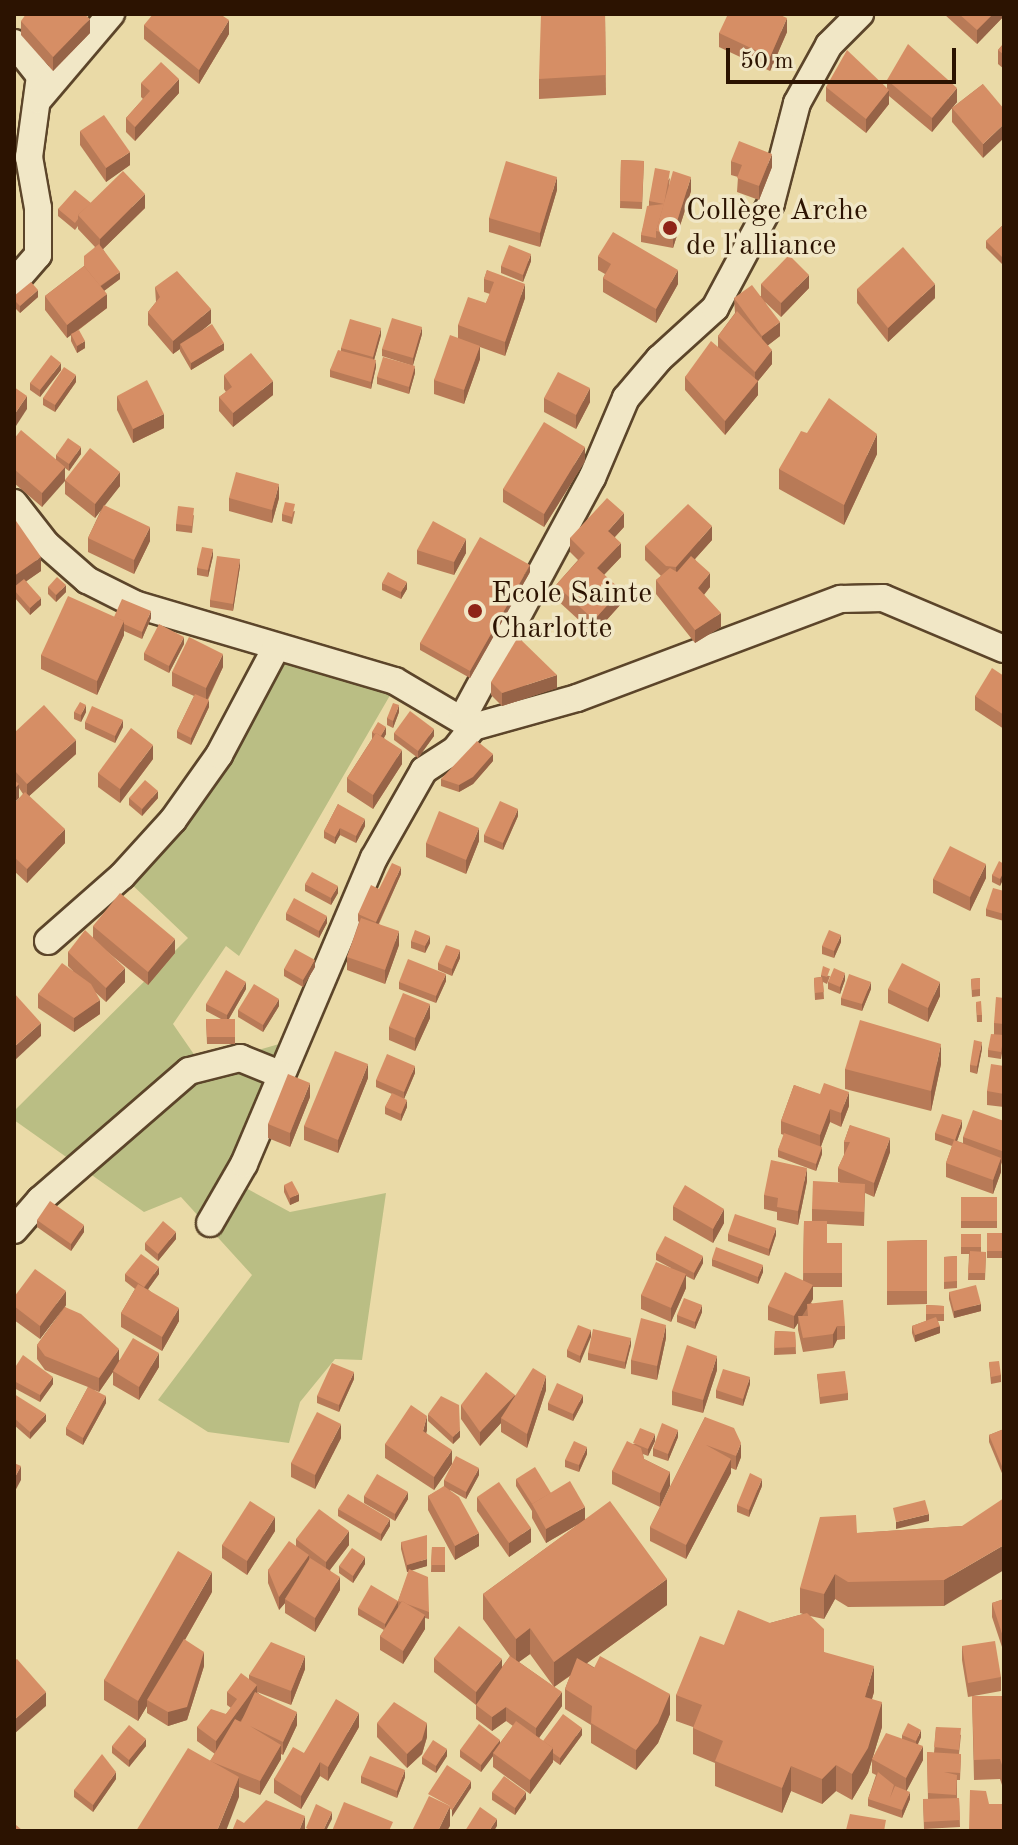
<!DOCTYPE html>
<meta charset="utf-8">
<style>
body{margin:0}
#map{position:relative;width:1018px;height:1845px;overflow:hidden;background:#eadaa7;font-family:"Old Standard TT",serif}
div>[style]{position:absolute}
.green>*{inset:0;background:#babe84}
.roads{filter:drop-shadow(2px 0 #5c452a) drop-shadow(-2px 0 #5c452a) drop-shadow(0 2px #5c452a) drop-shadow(0 -2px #5c452a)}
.minor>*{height:26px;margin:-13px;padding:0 13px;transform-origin:13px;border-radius:13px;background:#f1e7c6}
.wall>*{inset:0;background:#b87a57}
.shaded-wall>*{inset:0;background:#966347}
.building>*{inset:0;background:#d68e65}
.dots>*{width:22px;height:22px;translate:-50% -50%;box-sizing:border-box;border:4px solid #f1e7c6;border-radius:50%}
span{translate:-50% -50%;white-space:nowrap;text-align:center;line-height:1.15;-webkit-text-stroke:7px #f1e7c6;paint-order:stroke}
.poi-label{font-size:30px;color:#2c1301}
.left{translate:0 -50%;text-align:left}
.frame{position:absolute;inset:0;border:16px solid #2c1301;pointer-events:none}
.scale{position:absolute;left:726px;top:48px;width:230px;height:36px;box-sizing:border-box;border:4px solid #2c1301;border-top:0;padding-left:10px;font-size:24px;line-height:28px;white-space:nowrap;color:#2c1301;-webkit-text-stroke:6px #f1e7c6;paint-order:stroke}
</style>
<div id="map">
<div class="green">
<i style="clip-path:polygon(278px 654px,396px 685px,239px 956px,226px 946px,173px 1024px,202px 1066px,293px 1040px,231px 1180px,290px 1212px,386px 1193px,362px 1360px,335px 1359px,300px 1402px,289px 1443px,208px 1432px,158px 1400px,252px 1275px,181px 1197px,144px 1212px,14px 1120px,14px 1111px,188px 938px,126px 879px)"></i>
</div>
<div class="roads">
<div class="minor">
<i style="left:14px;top:43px;width:42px;rotate:51.8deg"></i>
<i style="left:40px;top:76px;width:82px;rotate:97.7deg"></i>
<i style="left:29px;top:157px;width:52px;rotate:80deg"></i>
<i style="left:38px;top:208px;width:47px;rotate:90deg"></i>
<i style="left:38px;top:255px;width:37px;rotate:131deg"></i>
<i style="left:38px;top:100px;width:113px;rotate:-49.7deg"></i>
<i style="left:14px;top:503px;width:52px;rotate:52deg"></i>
<i style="left:46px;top:544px;width:55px;rotate:41.3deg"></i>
<i style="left:87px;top:580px;width:56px;rotate:26.6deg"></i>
<i style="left:137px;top:605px;width:269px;rotate:16.4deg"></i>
<i style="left:395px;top:681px;width:91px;rotate:30.5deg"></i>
<i style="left:473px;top:727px;width:108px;rotate:-15.6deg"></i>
<i style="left:577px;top:698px;width:282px;rotate:-20.6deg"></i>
<i style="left:841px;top:599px;width:42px;rotate:-1.4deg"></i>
<i style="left:883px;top:598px;width:131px;rotate:22.9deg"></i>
<i style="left:462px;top:719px;width:274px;rotate:-61.7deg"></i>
<i style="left:592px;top:478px;width:87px;rotate:-67deg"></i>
<i style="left:626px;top:398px;width:51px;rotate:-49.8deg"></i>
<i style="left:659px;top:359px;width:76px;rotate:-42.3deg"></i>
<i style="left:715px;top:308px;width:119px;rotate:-61.9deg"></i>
<i style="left:771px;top:203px;width:103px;rotate:-75.4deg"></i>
<i style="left:797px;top:103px;width:66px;rotate:-61.1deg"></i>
<i style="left:829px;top:45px;width:44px;rotate:-45deg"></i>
<i style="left:48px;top:941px;width:98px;rotate:-41.3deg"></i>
<i style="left:122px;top:876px;width:76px;rotate:-47.7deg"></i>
<i style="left:173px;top:820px;width:80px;rotate:-54.7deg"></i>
<i style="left:219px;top:755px;width:121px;rotate:-62deg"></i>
<i style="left:210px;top:1223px;width:68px;rotate:-60deg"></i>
<i style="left:244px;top:1164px;width:332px;rotate:-67deg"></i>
<i style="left:374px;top:858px;width:101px;rotate:-60.4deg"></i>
<i style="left:424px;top:770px;width:37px;rotate:-33deg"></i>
<i style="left:455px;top:750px;width:29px;rotate:-52deg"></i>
<i style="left:14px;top:1230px;width:40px;rotate:-49deg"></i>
<i style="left:40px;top:1200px;width:197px;rotate:-40.9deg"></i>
<i style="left:189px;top:1071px;width:53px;rotate:-14.3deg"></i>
<i style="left:240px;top:1058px;width:45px;rotate:22deg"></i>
</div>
</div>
<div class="wall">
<i style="clip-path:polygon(605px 14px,606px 95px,539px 99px,539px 79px)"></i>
<i style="clip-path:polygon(944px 14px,1004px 14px,1004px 16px,977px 44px)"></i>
<i style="clip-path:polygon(21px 21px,90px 33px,53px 71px,21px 35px)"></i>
<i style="clip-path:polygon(144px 25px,229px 34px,199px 84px,144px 39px)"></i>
<i style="clip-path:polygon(787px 32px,770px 71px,719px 47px,719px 33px)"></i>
<i style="clip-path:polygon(1004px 43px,1004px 69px,998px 64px,998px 50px)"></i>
<i style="clip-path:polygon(887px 80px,957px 102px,932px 132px,889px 96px,889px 104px,866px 133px,826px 101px,826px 87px,887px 88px)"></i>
<i style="clip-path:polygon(141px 83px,179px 93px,135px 141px,126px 132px,126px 118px,143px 99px,141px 97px)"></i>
<i style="clip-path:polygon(983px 84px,983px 158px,952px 122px,952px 108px)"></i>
<i style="clip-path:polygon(80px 131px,130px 165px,106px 182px,80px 145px)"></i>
<i style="clip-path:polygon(621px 160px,644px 161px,642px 209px,620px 208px)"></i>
<i style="clip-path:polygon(731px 161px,772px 167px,759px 200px,737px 192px,738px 177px,731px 175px)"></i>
<i style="clip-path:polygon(670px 178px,669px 186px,691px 191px,673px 248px,641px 242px,641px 235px,649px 205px,649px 201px)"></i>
<i style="clip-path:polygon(557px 190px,540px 247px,489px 232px,489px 218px)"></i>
<i style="clip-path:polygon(91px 203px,145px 208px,103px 249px,120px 279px,104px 291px,107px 308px,76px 332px,85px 348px,77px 353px,71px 341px,71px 335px,67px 338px,45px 310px,45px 296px,84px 266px,95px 247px,78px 229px,78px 226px,75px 230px,58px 216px,58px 209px)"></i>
<i style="clip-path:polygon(1004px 224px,1004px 266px,986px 248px,986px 241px)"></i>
<i style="clip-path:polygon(598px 256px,678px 284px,656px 323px,603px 292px,603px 278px,605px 274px,598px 270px)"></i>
<i style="clip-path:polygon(531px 261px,523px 282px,501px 273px,501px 266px)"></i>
<i style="clip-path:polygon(487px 270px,525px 298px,505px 356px,480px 347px,480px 359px,464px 404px,434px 394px,434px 380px,458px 338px,458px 325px,486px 303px,490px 294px,484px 292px,484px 279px)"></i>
<i style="clip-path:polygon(761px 284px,809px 288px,781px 317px,765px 302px,780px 336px,768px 345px,772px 364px,758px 381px,758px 395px,725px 435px,685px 390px,685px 377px,718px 347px,718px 336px,735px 313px,734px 298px,761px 296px)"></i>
<i style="clip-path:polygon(155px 287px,211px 323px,200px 332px,224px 350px,191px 370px,180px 351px,180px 349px,173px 354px,148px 325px,148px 312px,156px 302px)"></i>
<i style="clip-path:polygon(857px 289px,935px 298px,888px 342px,857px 303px)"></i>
<i style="clip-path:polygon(14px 296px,38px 297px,20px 313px,14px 307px)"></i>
<i style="clip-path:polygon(422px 334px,413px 365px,415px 373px,409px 394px,377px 384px,377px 377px,410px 365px,382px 356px,382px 349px)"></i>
<i style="clip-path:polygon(381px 335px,374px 360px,376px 367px,371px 389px,330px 377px,330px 370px,341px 351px,341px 348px)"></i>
<i style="clip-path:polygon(61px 370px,40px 397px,30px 390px,30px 383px)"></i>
<i style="clip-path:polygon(224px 375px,273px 395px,233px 427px,219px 411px,219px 397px,226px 392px,224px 389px)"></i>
<i style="clip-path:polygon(76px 382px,55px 412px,43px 405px,43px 398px)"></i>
<i style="clip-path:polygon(117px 396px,164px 428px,133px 443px,117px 410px)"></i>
<i style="clip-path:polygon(544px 398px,590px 402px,576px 429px,544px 412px)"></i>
<i style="clip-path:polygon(14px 439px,56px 460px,56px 455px,81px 454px,69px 471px,65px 468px,42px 507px,14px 483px)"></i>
<i style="clip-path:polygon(877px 454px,844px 525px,779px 489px,779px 469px)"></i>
<i style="clip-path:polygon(585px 461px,544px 527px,503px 502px,503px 489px)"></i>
<i style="clip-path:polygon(65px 480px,120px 486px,104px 505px,150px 541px,134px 574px,88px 552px,88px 538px,102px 508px,95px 518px,65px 494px)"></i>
<i style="clip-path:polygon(229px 498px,279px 498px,272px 523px,229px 511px)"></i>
<i style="clip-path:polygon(295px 511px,292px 524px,282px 521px,282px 514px)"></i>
<i style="clip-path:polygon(194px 515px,192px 533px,176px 531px,176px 524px)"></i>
<i style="clip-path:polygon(14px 518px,41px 571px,26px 581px,41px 605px,30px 615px,14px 597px)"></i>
<i style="clip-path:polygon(624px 527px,615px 537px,621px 557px,604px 575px,621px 604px,594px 634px,556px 599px,556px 585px,578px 560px,570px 552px,570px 538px)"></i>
<i style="clip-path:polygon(712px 540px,695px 559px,710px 587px,704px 595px,721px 627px,695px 643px,656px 594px,656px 580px,661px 576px,645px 560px,645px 546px)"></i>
<i style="clip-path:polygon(417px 550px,466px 553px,454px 575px,417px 564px)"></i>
<i style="clip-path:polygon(213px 556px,208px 577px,197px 575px,197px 568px)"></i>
<i style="clip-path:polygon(240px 566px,233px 611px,210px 607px,210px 600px)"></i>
<i style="clip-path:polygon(530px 572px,470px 678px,420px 650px,420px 643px)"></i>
<i style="clip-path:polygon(382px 583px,407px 589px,401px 599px,382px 590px)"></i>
<i style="clip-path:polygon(48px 587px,66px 592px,56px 602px,48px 594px)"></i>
<i style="clip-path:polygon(114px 617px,151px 618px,142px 639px,124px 631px,124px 635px,97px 695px,41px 669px,41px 655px)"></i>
<i style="clip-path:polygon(184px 644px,169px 673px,144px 660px,144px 653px)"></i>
<i style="clip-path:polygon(223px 667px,208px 700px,209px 707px,191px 745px,177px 738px,177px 731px,194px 696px,172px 686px,172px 672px)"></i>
<i style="clip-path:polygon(1004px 676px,1004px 729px,975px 710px,975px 696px)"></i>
<i style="clip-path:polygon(491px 682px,557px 688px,502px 706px,491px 695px)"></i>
<i style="clip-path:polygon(74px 712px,86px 712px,81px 722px,74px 719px)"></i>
<i style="clip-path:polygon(399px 712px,393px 728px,387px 725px,387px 718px)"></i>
<i style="clip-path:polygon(85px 722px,123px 727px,115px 743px,85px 729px)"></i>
<i style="clip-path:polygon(372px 732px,386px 734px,384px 738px,402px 764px,373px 809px,347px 792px,347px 778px,372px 739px)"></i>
<i style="clip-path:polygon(14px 733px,76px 754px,29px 796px,65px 843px,27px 883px,14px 871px,14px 804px,23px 794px,19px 788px,14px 803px)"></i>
<i style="clip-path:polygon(394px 733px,434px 736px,418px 758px,394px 740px)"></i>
<i style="clip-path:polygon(153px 759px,120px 803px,98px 787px,98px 773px)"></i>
<i style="clip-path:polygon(493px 761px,473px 784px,459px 792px,441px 786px,441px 779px)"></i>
<i style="clip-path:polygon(129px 798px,158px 798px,142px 816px,129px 805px)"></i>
<i style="clip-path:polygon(338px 804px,365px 826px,356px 843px,340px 835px,335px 844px,324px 838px,324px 831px)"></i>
<i style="clip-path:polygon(518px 816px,503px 850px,484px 842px,484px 835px)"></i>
<i style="clip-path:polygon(479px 841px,466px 874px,426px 857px,426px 843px)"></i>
<i style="clip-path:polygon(1004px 864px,1000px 886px,992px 882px,992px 875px)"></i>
<i style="clip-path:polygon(401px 874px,379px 924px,399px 945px,385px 984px,347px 970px,347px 957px,359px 922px,358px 921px,358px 914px,379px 889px)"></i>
<i style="clip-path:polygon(986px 878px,970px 911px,933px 893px,933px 879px)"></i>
<i style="clip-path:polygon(305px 884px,338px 893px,331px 905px,305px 891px)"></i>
<i style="clip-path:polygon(1004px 891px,1004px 921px,986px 916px,986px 909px)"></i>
<i style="clip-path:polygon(286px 913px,327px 923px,319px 938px,286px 920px)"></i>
<i style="clip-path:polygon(93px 926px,175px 953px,148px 985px,105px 950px,125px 982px,106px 1002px,95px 992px,100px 1014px,74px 1032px,38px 1008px,38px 994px,73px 971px,68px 966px,68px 952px,93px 938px)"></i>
<i style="clip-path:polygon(411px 941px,430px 943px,425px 953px,411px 948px)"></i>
<i style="clip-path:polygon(841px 942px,834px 958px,822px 954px,822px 946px)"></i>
<i style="clip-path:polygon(460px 958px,452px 976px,438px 970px,438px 963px)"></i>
<i style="clip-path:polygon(315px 967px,303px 987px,284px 976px,284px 969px)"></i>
<i style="clip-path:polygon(821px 975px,830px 976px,827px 984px,823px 982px,824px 999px,815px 1000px,814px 978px,821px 977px)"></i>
<i style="clip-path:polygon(980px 978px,980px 996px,972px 997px,971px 979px)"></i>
<i style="clip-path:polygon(845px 980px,840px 994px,828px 989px,828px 982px)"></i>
<i style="clip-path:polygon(446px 981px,436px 1003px,399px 989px,399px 982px)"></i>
<i style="clip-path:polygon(246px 989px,229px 1019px,235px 1019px,235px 1044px,207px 1044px,206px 1019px,221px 1019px,206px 1011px,206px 1004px)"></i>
<i style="clip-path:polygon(871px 989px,862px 1011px,841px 1005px,841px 998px)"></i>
<i style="clip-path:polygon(888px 989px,940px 996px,928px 1022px,888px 1003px)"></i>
<i style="clip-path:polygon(1004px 998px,1004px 1042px,1001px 1059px,988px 1057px,988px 1050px,994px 1034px,994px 1023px)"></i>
<i style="clip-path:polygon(976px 1002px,982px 1015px,982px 1022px,977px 1022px)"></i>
<i style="clip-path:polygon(279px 1006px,263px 1032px,238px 1017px,238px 1010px)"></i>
<i style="clip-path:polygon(430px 1018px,415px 1051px,389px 1040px,389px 1027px)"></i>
<i style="clip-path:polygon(982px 1049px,977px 1074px,970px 1072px,970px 1065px)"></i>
<i style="clip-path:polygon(941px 1064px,931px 1111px,845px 1089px,845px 1069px)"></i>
<i style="clip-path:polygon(1004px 1066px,1004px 1107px,987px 1105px,987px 1091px)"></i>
<i style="clip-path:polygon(415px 1073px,404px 1099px,407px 1107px,401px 1121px,385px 1114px,385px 1107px,392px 1094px,376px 1087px,376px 1080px)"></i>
<i style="clip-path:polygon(368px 1078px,338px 1153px,304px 1140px,304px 1126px)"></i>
<i style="clip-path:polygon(794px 1085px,849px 1106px,841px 1127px,830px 1122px,821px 1146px,822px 1154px,816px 1171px,778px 1157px,778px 1150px,784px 1135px,781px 1134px,781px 1121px)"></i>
<i style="clip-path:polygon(310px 1097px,290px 1147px,268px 1138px,268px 1124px)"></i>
<i style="clip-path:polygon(1004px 1121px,1004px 1157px,1001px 1165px,1001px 1172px,993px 1194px,946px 1177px,946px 1163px,952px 1146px,935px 1140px,935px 1133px,962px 1127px,957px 1141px,963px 1143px,963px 1137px)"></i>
<i style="clip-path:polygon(850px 1125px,890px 1152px,874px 1197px,865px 1193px,864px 1226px,827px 1224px,827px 1243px,842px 1243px,842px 1287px,813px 1287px,813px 1299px,811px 1303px,845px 1326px,845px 1339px,837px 1340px,833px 1348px,803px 1352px,798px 1330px,798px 1323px,794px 1329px,768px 1320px,768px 1306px,803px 1281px,804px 1221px,812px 1221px,812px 1209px,840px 1182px,838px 1182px,838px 1168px,844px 1155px,844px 1142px)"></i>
<i style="clip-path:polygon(807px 1181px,798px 1225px,777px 1220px,777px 1212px,764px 1209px,764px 1195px)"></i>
<i style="clip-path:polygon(284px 1185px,299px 1201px,290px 1205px,284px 1192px)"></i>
<i style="clip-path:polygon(961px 1197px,997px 1197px,997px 1228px,961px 1228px)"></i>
<i style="clip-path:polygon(673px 1206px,724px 1223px,713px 1243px,673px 1220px)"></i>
<i style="clip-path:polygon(37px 1220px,84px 1232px,71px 1251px,37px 1227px)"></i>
<i style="clip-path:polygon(987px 1233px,1004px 1233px,1004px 1258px,987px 1258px)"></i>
<i style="clip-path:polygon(728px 1234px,776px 1235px,769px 1256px,728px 1241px)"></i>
<i style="clip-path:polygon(961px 1234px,981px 1234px,981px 1252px,986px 1252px,985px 1280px,968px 1280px,969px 1254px,961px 1254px)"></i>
<i style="clip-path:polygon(176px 1239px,158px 1261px,145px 1250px,145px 1243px)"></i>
<i style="clip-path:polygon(927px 1240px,927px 1304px,887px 1305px,887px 1241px)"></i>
<i style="clip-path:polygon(656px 1253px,703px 1263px,694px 1280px,686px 1276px,686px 1288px,671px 1322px,641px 1309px,641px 1295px,671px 1268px,656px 1260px)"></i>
<i style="clip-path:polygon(957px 1256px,957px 1288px,944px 1289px,944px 1257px)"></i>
<i style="clip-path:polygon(712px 1259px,763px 1272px,758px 1284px,712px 1266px)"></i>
<i style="clip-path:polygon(125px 1274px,159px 1274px,148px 1289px,179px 1321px,162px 1351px,121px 1327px,121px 1313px,135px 1289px,125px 1281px)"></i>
<i style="clip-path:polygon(949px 1292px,981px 1311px,954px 1318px,949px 1299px)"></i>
<i style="clip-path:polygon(14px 1297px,66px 1305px,65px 1307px,119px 1360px,159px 1367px,139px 1400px,113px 1385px,113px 1372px,99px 1392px,94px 1390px,106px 1403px,83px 1445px,66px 1435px,66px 1428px,88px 1387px,45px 1370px,37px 1359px,37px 1345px,63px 1309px,40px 1339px,14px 1320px)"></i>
<i style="clip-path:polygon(926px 1305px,944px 1306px,944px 1321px,938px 1321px,940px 1333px,915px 1342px,912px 1333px,912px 1326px,926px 1321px)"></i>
<i style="clip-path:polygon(702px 1312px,695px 1329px,677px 1322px,677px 1315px)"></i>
<i style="clip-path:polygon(591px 1330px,580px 1363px,567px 1357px,567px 1350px)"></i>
<i style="clip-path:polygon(775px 1331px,795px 1332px,796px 1354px,774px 1355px)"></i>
<i style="clip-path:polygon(666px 1338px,657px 1380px,631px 1374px,631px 1360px)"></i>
<i style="clip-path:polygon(631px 1345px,625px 1369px,588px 1360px,588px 1353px)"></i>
<i style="clip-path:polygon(989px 1362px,1001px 1375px,1001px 1382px,991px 1384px)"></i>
<i style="clip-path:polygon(14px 1369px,53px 1384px,40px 1402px,14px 1388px)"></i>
<i style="clip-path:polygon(717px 1370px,703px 1413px,672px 1405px,672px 1391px)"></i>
<i style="clip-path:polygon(817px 1374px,848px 1393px,848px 1400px,820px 1404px)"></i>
<i style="clip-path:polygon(354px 1379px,339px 1412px,317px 1403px,317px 1396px)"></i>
<i style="clip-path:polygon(750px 1384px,743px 1406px,716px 1398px,716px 1390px)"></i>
<i style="clip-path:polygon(546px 1390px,527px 1448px,501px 1432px,501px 1423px,480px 1446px,461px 1419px,461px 1405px)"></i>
<i style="clip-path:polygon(14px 1394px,46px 1421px,30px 1439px,14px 1425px)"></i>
<i style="clip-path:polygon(583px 1402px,573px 1421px,548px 1410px,548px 1403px)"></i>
<i style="clip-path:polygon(428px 1414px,460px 1437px,453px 1444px,428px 1421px)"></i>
<i style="clip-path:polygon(705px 1417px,741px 1457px,736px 1470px,731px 1468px,731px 1473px,686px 1559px,650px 1541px,650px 1527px)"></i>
<i style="clip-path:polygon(1004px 1429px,1004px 1478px,989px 1442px,989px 1435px)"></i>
<i style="clip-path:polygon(427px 1430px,426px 1433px,452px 1464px,434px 1490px,385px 1458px,385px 1444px)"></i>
<i style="clip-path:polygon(678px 1437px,668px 1461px,653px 1456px,653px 1448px)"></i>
<i style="clip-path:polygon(341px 1438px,315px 1489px,291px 1477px,291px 1463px)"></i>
<i style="clip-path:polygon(655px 1441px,648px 1456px,643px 1454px,644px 1459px,670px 1472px,660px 1507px,612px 1484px,612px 1471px,633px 1444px)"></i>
<i style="clip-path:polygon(587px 1454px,579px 1472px,565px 1467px,565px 1460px)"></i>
<i style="clip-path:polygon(479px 1475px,466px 1499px,450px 1490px,479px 1546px,455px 1560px,428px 1510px,428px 1496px,444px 1487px,444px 1480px)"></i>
<i style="clip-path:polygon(evenodd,516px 1479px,551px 1493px,585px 1520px,667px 1605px,587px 1663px,670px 1714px,658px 1743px,636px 1770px,591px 1743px,591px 1725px,565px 1709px,565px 1689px,570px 1676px,554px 1687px,562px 1706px,539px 1738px,543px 1741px,582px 1735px,560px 1765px,553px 1760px,553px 1762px,530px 1794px,493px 1767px,493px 1756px,481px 1772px,460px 1757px,460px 1750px,500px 1743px,513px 1726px,506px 1721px,492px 1731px,476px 1719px,476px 1705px,434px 1672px,434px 1658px,502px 1667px,510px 1656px,483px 1619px,483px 1594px,579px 1524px,546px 1543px,532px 1518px,532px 1511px,516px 1486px,516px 1479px,530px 1654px,554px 1687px,519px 1662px,530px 1654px)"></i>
<i style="clip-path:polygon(762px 1486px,749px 1517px,737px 1512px,737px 1505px)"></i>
<i style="clip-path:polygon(364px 1496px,408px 1499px,395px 1521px,364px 1503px)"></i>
<i style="clip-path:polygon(477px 1497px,531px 1542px,509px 1557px,477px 1511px)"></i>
<i style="clip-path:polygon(338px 1509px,390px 1526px,381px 1541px,338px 1516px)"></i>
<i style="clip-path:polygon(962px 1526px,944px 1606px,848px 1607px,835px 1599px,824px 1619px,810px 1616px,824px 1652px,874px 1692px,872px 1699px,882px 1727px,868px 1773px,852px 1800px,836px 1791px,822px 1804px,791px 1791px,782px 1813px,715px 1786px,715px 1763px,693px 1754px,693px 1727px,676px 1721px,676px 1695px,724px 1645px,770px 1623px,803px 1614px,800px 1613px,800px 1588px,857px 1533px)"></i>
<i style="clip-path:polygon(275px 1531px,247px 1575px,222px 1558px,222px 1545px)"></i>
<i style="clip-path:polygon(296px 1539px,349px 1545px,330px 1570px,340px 1590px,315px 1632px,285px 1613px,285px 1603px,279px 1610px,268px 1583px,268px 1570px,296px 1546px)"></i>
<i style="clip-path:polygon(401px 1542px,427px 1566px,412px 1570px,429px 1612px,429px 1619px,425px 1618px,425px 1629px,403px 1664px,380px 1650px,380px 1636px,384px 1630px,358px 1615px,358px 1608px,398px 1601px,409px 1572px,407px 1572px,401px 1549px)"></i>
<i style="clip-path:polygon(432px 1547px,445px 1547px,445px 1572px,431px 1572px)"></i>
<i style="clip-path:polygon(365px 1564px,353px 1583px,339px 1573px,339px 1566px)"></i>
<i style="clip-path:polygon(212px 1592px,185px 1640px,204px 1666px,187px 1720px,168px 1726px,147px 1713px,147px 1706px,138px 1721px,104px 1700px,104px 1680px)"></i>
<i style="clip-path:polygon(1004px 1599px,1004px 1653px,992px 1617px,992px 1603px)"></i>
<i style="clip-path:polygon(962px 1646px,1001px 1677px,1001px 1691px,968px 1697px,962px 1660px)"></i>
<i style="clip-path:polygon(305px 1669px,291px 1705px,257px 1692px,297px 1725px,283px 1755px,281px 1754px,281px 1759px,260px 1795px,239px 1787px,239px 1797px,210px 1761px,215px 1754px,197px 1741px,197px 1727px,226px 1714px,231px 1708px,227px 1705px,227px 1692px,249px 1679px,249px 1675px)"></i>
<i style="clip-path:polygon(972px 1696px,1004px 1696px,1004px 1791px,1000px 1779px,974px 1780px)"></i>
<i style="clip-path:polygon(377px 1723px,427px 1737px,422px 1754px,407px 1768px,377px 1737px)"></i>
<i style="clip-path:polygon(359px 1727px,328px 1781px,320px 1776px,301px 1809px,274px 1793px,274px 1779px,304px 1753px)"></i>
<i style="clip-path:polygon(936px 1727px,961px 1735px,959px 1754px,961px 1754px,960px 1780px,957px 1780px,957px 1798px,959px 1798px,960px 1827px,924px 1829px,923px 1799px,928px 1799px,927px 1752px,934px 1753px)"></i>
<i style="clip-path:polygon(902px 1735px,921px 1737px,918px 1744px,923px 1760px,906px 1791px,910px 1799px,902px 1818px,868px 1806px,868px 1799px,876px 1775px,872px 1773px,872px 1759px,902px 1739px)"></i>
<i style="clip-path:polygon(112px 1746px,146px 1746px,129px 1767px,112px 1753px)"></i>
<i style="clip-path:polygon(447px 1756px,436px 1773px,422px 1764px,422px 1757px)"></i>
<i style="clip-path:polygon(361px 1776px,405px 1777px,397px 1798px,361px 1783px)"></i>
<i style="clip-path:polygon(116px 1779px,93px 1812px,74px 1797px,74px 1790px)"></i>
<i style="clip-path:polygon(492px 1792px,526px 1799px,515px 1815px,492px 1800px)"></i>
</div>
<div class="shaded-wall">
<i style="clip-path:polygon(993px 14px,1004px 14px,1004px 16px,977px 44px,977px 30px)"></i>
<i style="clip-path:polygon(787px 18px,787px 32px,770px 71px,770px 57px)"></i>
<i style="clip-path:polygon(90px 19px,90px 33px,53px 71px,53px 57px)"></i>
<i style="clip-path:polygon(229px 20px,229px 34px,199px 84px,199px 70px)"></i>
<i style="clip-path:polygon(179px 79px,179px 93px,135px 141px,135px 127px)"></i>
<i style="clip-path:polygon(957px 88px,957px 102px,932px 132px,932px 118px)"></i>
<i style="clip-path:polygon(889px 90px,889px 104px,866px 133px,866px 119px)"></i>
<i style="clip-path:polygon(1004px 124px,1004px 138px,983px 158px,983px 144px)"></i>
<i style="clip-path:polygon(130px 152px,130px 165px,106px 182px,106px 168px)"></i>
<i style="clip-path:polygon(772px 154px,772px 167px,759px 200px,759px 186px)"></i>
<i style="clip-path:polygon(557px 177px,557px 190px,540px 247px,540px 233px)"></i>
<i style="clip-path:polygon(691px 177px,691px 191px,673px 248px,673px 234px)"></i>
<i style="clip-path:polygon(145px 194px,145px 208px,100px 252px,100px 239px)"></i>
<i style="clip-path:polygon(531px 254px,531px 261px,523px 282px,523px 275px)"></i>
<i style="clip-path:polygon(678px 270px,678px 284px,656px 323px,656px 309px)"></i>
<i style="clip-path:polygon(120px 272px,120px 279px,97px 296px,97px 289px)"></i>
<i style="clip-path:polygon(809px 275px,809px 288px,781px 317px,781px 303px)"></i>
<i style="clip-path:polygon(525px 284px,525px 298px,505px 356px,505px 342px)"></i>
<i style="clip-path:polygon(935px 284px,935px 298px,888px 342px,888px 328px)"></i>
<i style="clip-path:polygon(38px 290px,38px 297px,20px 313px,20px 306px)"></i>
<i style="clip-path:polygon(107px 294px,107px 308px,67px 338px,67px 325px)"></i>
<i style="clip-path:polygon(211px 309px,211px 323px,182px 347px,180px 344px,180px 349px,173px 354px,173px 341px)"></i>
<i style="clip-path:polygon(780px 322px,780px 336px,762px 350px,762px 336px)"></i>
<i style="clip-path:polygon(422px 327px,422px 334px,413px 365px,413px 358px)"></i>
<i style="clip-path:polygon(381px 328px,381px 335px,373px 364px,373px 357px)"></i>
<i style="clip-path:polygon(85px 341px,85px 348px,77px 353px,77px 346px)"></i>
<i style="clip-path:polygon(224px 343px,224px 350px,191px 370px,191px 363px)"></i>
<i style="clip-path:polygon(480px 346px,480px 359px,464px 404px,464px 390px)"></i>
<i style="clip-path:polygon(772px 350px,772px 364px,758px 381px,758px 395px,725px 435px,725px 421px,755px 385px,755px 372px)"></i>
<i style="clip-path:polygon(376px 360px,376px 367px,371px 389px,371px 382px)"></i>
<i style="clip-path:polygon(61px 363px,61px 370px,40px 397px,40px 390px)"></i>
<i style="clip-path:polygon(415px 366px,415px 373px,409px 394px,409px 387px)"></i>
<i style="clip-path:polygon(76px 375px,76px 382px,55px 412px,55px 405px)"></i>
<i style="clip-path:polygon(273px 381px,273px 395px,233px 427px,233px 413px)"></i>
<i style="clip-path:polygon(590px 388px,590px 402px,576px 429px,576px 415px)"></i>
<i style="clip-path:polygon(27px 396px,27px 409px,14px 429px,14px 415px)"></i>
<i style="clip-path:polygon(164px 414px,164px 428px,133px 443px,133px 429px)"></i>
<i style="clip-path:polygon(877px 434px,877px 454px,844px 525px,844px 505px)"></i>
<i style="clip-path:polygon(81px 447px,81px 454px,69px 471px,69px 464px)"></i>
<i style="clip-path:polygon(585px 447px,585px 461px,544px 527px,544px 514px)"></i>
<i style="clip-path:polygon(65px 467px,65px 481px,42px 507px,42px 493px)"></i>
<i style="clip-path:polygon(120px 472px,120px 486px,95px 518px,95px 504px)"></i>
<i style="clip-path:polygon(279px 484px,279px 498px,272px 523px,272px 510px)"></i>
<i style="clip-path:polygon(624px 513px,624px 527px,608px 544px,608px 531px)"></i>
<i style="clip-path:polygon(712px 526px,712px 540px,676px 580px,676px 567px)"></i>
<i style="clip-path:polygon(150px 527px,150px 541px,134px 574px,134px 560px)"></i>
<i style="clip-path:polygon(466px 539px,466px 553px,454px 575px,454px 562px)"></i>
<i style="clip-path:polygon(621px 543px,621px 557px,597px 582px,597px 568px)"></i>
<i style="clip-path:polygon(213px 549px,213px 556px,208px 577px,208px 570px)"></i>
<i style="clip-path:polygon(41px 557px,41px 571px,14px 590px,14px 576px)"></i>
<i style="clip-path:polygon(240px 559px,240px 566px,233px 611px,233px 604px)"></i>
<i style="clip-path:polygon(530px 565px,530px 572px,470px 678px,470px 671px)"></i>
<i style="clip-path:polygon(710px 573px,710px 587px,698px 602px,698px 588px)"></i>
<i style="clip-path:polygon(407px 582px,407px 589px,401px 599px,401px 592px)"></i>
<i style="clip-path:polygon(66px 585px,66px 592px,56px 602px,56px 595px)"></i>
<i style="clip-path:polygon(621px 590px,621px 604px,594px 634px,594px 620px)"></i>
<i style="clip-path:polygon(41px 598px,41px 605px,30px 615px,30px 608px)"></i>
<i style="clip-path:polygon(151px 611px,151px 618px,142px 639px,142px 632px)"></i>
<i style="clip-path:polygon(721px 613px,721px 627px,695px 643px,695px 630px)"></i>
<i style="clip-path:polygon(124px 621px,124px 635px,97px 695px,97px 681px)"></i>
<i style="clip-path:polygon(184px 637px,184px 644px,169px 673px,169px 666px)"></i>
<i style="clip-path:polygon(223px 654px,223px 667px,206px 702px,206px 688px)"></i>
<i style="clip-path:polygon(16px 668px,16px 682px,14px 684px,14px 670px)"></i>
<i style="clip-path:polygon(557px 675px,557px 688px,502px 706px,502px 693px)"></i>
<i style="clip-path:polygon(209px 700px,209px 707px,191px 745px,191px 738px)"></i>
<i style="clip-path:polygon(86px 705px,86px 712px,81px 722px,81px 715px)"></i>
<i style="clip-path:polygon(399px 705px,399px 712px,393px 728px,393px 721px)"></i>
<i style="clip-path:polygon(123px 720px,123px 727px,115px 743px,115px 736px)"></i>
<i style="clip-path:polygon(386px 727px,386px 734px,380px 744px,380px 737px)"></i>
<i style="clip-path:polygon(434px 729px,434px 736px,418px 758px,418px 751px)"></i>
<i style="clip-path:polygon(76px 740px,76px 754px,27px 798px,27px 784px)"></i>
<i style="clip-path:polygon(153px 745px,153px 759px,120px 803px,120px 789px)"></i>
<i style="clip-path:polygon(402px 750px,402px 764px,373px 809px,373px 795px)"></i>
<i style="clip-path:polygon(493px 754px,493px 761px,473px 784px,459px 792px,459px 785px)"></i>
<i style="clip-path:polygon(19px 784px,19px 798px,14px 803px,14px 789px)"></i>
<i style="clip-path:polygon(158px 791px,158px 798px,142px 816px,142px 809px)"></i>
<i style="clip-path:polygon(518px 809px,518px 816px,503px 850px,503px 843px)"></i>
<i style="clip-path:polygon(365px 819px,365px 826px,356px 843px,356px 836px)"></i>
<i style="clip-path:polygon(340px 828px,340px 835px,335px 844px,335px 837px)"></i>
<i style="clip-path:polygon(479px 828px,479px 841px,466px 874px,466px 860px)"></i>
<i style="clip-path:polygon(65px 829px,65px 843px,27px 883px,27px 869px)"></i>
<i style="clip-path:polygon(986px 864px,986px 878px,970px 911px,970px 897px)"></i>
<i style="clip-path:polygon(401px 867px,401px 874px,376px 929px,376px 922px)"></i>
<i style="clip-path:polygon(1004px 871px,1004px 878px,1000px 886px,1000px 879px)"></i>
<i style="clip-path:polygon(338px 886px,338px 893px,331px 905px,331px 898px)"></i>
<i style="clip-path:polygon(327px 916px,327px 923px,319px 938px,319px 931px)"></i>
<i style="clip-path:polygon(399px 931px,399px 945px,385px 984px,385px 970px)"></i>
<i style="clip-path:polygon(841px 935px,841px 942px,834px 958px,834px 951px)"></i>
<i style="clip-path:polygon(430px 936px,430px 943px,425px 953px,425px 946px)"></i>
<i style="clip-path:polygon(175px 939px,175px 953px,148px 985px,148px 972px)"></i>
<i style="clip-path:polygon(460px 950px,460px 958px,452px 976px,452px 969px)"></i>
<i style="clip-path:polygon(315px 960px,315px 967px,303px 987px,303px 980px)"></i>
<i style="clip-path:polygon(125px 968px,125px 982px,106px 1002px,106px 988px)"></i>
<i style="clip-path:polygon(845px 973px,845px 980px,840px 994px,840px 987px)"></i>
<i style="clip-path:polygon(446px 974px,446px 981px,436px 1003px,436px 996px)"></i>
<i style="clip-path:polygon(246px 982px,246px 989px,227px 1022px,227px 1015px)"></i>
<i style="clip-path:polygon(871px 982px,871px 989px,862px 1011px,862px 1004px)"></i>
<i style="clip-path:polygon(940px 982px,940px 996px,928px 1022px,928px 1008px)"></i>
<i style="clip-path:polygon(279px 999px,279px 1006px,263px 1032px,263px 1025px)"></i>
<i style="clip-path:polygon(100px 1000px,100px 1014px,74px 1032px,74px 1018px)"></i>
<i style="clip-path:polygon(430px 1004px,430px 1018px,415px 1051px,415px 1038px)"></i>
<i style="clip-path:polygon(41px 1023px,41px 1036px,14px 1061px,14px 1047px)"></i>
<i style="clip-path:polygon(982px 1042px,982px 1049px,977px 1074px,977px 1066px)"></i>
<i style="clip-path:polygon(941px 1044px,941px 1064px,931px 1111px,931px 1091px)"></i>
<i style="clip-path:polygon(368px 1064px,368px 1078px,338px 1153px,338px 1140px)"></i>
<i style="clip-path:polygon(415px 1066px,415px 1073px,404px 1099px,404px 1092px)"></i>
<i style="clip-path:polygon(310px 1083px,310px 1097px,290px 1147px,290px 1133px)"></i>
<i style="clip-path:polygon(849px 1092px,849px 1106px,841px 1127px,841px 1113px)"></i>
<i style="clip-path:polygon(407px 1100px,407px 1107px,401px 1121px,401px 1114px)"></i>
<i style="clip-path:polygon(830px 1109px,830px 1122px,820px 1149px,820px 1135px)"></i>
<i style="clip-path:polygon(962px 1120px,962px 1127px,955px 1147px,955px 1140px)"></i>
<i style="clip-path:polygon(890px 1138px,890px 1152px,874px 1197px,874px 1183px)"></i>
<i style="clip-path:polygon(1004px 1143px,1004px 1157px,1002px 1165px,1002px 1151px)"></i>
<i style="clip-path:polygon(822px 1147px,822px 1154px,816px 1171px,816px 1164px)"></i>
<i style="clip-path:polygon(1001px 1158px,1001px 1172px,993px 1194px,993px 1180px)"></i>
<i style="clip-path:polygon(807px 1168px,807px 1181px,798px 1225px,798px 1211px)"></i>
<i style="clip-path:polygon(299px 1194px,299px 1201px,290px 1205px,290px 1198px)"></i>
<i style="clip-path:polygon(724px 1209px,724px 1223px,713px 1243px,713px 1229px)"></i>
<i style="clip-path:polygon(84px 1225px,84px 1232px,71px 1251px,71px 1244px)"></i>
<i style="clip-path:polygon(776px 1228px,776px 1235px,769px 1256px,769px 1249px)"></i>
<i style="clip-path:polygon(176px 1232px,176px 1239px,158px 1261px,158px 1254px)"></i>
<i style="clip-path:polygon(703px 1256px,703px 1263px,694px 1280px,694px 1273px)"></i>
<i style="clip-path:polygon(763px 1265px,763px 1272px,758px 1284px,758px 1277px)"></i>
<i style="clip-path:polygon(159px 1267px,159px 1274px,144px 1295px,144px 1288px)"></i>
<i style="clip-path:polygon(686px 1274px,686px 1288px,671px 1322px,671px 1308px)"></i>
<i style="clip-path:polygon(813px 1285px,813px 1299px,799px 1321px,798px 1316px,798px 1323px,794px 1329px,794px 1316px)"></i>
<i style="clip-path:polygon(66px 1291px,66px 1305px,40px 1339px,40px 1326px)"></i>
<i style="clip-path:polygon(981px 1304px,981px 1311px,954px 1318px,954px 1311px)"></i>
<i style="clip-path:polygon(702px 1305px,702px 1312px,695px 1329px,695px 1322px)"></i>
<i style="clip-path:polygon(179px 1308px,179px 1321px,162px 1351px,162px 1337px)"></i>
<i style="clip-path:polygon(666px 1325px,666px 1338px,657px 1380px,657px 1366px)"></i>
<i style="clip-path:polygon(837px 1326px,837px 1340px,833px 1348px,833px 1334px)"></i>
<i style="clip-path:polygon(940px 1326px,940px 1333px,915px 1342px,915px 1335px)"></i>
<i style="clip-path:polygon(591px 1330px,591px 1337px,580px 1363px,580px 1356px)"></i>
<i style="clip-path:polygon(631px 1338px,631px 1345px,625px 1369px,625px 1362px)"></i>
<i style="clip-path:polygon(119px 1349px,119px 1363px,99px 1392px,99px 1378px)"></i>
<i style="clip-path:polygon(159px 1353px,159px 1367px,139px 1400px,139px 1387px)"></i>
<i style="clip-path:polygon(717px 1356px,717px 1370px,703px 1413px,703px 1400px)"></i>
<i style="clip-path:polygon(354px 1372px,354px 1379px,339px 1412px,339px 1405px)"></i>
<i style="clip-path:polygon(546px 1376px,546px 1390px,527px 1448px,527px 1434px)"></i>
<i style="clip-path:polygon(53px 1377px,53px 1384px,40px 1402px,40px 1395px)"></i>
<i style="clip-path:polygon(750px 1377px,750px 1384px,743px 1406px,743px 1399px)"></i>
<i style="clip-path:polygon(515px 1395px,515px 1409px,501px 1418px,501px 1423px,480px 1446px,480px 1432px)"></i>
<i style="clip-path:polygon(583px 1395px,583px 1402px,573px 1421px,573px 1414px)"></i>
<i style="clip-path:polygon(106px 1396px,106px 1403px,83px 1445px,83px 1438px)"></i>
<i style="clip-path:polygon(46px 1414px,46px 1421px,30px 1439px,30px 1432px)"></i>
<i style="clip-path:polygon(427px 1416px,427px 1430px,423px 1445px,423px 1431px)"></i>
<i style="clip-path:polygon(341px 1424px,341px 1438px,315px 1489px,315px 1475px)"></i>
<i style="clip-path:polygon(460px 1430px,460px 1437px,453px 1444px,453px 1437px)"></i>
<i style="clip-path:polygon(678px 1430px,678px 1437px,668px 1461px,668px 1454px)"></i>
<i style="clip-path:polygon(655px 1434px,655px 1441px,648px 1456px,648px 1449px)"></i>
<i style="clip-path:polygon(741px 1443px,741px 1457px,736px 1470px,736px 1456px)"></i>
<i style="clip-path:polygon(587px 1447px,587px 1454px,579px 1472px,579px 1465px)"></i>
<i style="clip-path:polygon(452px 1450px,452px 1464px,434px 1490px,434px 1477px)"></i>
<i style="clip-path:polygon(731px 1459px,731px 1473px,686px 1559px,686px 1545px)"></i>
<i style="clip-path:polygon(21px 1466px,21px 1480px,14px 1493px,14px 1479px)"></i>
<i style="clip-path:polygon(479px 1468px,479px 1475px,466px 1499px,466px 1492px)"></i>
<i style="clip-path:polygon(670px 1472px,670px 1486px,660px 1507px,660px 1493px)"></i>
<i style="clip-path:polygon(762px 1479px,762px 1486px,749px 1517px,749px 1510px)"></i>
<i style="clip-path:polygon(408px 1492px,408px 1499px,395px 1521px,395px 1514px)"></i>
<i style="clip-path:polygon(585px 1507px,585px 1520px,546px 1543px,546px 1529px)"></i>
<i style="clip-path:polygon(929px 1514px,929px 1521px,896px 1529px,896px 1522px)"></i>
<i style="clip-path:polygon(275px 1517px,275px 1531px,247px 1575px,247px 1561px)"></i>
<i style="clip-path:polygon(390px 1519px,390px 1526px,381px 1541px,381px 1534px)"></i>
<i style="clip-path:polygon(531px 1528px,531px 1542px,509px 1557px,509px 1543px)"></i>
<i style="clip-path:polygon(349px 1531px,349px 1545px,326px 1575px,326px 1562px)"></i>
<i style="clip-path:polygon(479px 1533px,479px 1546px,455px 1560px,455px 1546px)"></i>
<i style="clip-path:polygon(1004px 1545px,1004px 1570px,944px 1606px,944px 1580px)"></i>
<i style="clip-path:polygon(309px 1555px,309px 1568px,285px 1599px,285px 1603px,279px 1610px,279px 1597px)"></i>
<i style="clip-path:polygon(365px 1557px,365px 1564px,353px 1583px,353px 1576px)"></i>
<i style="clip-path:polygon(427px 1559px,427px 1566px,407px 1572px,407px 1565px)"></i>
<i style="clip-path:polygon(212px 1572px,212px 1592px,150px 1701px,147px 1700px,147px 1706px,138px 1721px,138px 1701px)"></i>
<i style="clip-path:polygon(835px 1574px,835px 1599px,824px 1619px,824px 1594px)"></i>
<i style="clip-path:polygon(340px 1577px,340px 1590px,315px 1632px,315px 1618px)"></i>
<i style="clip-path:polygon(667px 1579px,667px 1605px,554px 1687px,554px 1662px)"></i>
<i style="clip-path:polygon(398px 1601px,398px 1608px,385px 1631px,385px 1624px)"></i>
<i style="clip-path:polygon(425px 1615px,425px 1629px,403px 1664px,403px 1651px)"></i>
<i style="clip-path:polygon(530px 1628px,530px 1654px,516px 1664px,516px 1639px)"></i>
<i style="clip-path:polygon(204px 1652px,204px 1666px,187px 1720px,168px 1726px,168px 1712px)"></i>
<i style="clip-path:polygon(305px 1656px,305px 1669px,291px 1705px,291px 1691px)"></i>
<i style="clip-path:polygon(502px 1659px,502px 1673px,476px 1706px,476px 1692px)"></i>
<i style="clip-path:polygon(874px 1666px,874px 1692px,865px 1722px,865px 1697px)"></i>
<i style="clip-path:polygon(257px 1685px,257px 1698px,216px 1755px,216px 1741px)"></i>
<i style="clip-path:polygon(46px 1692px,46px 1706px,14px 1734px,14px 1720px)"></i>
<i style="clip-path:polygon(562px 1692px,562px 1706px,536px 1742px,536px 1728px)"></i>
<i style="clip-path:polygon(670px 1694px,670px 1714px,658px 1743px,636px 1770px,636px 1750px)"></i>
<i style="clip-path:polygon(882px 1702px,882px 1727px,868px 1773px,852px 1800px,852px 1774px)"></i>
<i style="clip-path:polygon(506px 1707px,506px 1721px,492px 1731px,492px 1717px)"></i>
<i style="clip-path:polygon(297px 1712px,297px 1725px,283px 1755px,283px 1742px)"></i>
<i style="clip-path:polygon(359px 1713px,359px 1727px,328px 1781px,328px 1767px)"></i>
<i style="clip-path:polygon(427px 1723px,427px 1737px,422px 1754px,407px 1768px,407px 1754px)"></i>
<i style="clip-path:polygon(582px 1728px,582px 1735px,560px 1765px,560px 1758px)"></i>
<i style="clip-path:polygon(921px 1730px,921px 1737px,916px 1748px,916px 1741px)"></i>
<i style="clip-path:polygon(146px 1739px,146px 1746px,129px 1767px,129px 1760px)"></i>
<i style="clip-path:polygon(500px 1740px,500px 1747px,493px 1753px,493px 1756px,481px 1772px,481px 1765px)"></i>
<i style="clip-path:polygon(281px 1745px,281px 1759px,260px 1795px,260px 1781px)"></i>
<i style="clip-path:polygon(923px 1746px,923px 1760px,906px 1792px,906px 1778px)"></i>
<i style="clip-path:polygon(553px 1748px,553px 1762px,530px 1794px,530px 1780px)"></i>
<i style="clip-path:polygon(447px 1749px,447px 1756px,436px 1773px,436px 1766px)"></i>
<i style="clip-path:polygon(320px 1762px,320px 1776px,301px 1809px,301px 1796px)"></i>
<i style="clip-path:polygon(836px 1765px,836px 1791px,822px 1804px,822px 1779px)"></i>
<i style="clip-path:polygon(791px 1766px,791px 1791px,782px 1813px,782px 1788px)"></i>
<i style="clip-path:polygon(405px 1770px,405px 1777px,397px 1798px,397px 1791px)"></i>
<i style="clip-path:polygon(116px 1772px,116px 1779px,93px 1812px,93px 1805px)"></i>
<i style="clip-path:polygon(239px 1777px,239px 1797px,226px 1831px,217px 1831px)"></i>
<i style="clip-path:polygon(471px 1781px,471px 1788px,452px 1817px,452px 1810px)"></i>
<i style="clip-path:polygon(526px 1792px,526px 1799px,515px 1815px,515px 1808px)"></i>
<i style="clip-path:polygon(910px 1792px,910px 1799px,902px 1818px,902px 1810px)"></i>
<i style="clip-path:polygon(450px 1806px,450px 1826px,447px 1831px,438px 1831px)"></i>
<i style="clip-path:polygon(332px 1812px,332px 1819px,326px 1831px,323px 1831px)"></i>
<i style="clip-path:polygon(305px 1816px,305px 1831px,299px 1831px)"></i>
<i style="clip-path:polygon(497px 1819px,497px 1826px,494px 1831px,489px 1831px)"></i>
</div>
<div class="building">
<i style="clip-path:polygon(26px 14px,84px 14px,90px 19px,53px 57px,21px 21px)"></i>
<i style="clip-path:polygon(153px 14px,220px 14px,229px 20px,199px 70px,144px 25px)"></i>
<i style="clip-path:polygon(541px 14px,605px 14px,606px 75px,539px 79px)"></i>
<i style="clip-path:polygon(728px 14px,778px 14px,787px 18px,770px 57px,719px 33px)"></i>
<i style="clip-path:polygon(959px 14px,993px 14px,977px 30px)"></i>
<i style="clip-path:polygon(1004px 43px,1004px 55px,998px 50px)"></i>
<i style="clip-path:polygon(908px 44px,957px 88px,932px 118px,887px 80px)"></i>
<i style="clip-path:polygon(847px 50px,889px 90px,866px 119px,826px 87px)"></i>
<i style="clip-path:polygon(161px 62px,179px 79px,135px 127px,126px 118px,150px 91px,141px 83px)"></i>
<i style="clip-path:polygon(983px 84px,1004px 109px,1004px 124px,983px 144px,952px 108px)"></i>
<i style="clip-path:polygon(104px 115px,130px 152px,106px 168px,80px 131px)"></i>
<i style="clip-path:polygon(739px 141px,772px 154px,759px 186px,737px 178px,742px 165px,731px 161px)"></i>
<i style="clip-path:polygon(621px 160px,644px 161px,642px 202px,620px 201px)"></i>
<i style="clip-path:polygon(506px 161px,557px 177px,540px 233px,489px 218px)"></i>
<i style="clip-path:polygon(655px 168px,670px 171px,664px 204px,649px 201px)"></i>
<i style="clip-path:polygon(123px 171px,145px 194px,100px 239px,78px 215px)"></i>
<i style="clip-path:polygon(673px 171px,691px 177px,673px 234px,656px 231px)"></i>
<i style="clip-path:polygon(75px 190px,91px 203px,78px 215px,78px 219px,75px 223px,58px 209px)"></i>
<i style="clip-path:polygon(664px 204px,656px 231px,656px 238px,641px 235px,647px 206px)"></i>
<i style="clip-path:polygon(1004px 224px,1004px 259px,986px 241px)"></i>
<i style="clip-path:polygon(613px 232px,678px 270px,656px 309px,603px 278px,611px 264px,598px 256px)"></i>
<i style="clip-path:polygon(99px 244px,120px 272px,100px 286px,84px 266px,84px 256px)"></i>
<i style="clip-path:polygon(509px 245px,531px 254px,523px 275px,501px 266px)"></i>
<i style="clip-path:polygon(903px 247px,935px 284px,888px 328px,857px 289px)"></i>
<i style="clip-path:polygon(789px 255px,809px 275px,781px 303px,761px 284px)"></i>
<i style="clip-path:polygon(84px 266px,107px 294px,67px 325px,45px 296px)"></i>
<i style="clip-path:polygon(487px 270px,525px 284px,505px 342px,458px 325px,468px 297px,486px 303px,494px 282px,484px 279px)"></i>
<i style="clip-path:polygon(177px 271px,211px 309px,173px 341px,148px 312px,160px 297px,155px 287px)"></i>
<i style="clip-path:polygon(31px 282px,38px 290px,20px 306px,14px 300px,14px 296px)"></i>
<i style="clip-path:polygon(752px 285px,780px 322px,762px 336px,734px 298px)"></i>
<i style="clip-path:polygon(737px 311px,772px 350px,755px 372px,718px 336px)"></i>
<i style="clip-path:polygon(392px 318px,422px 327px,413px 358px,382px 349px)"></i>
<i style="clip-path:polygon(350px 319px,381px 328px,373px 357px,341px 348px)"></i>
<i style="clip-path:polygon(212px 324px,224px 343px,191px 363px,180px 344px)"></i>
<i style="clip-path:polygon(79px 330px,85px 341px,77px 346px,71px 334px)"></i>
<i style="clip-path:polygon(450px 335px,480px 346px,464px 390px,434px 380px)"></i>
<i style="clip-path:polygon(711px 341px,758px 381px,725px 421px,685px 377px)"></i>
<i style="clip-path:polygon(338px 350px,376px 360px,371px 382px,330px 370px)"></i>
<i style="clip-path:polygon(251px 353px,273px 381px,233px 413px,219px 397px,232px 387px,224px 375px)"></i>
<i style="clip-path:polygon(51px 355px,61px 363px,40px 390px,30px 383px)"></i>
<i style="clip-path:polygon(383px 357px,415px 366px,409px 387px,377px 377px)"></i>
<i style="clip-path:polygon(64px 367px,76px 375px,55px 405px,43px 398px)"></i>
<i style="clip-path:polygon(558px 372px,590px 388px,576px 415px,544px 398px)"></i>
<i style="clip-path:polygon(147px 380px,164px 414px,133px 429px,117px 396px)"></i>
<i style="clip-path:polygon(14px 387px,27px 396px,14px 415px)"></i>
<i style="clip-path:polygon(829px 398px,877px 434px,844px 505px,779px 469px,801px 431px,807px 433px)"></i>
<i style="clip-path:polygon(544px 422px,585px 447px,544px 514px,503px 489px)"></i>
<i style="clip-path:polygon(21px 430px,65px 467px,42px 493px,14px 469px,14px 439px)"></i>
<i style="clip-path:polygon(68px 438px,81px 447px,69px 464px,56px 455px)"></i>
<i style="clip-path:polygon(90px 448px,120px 472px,95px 504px,65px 480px)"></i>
<i style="clip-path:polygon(236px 472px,279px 484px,272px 510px,229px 498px)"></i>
<i style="clip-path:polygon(607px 498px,624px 513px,608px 531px,621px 543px,597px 568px,621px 590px,594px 620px,556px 585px,585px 553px,570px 538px)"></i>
<i style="clip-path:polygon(285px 502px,295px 504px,292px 517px,282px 514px)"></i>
<i style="clip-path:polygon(688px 504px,712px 526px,676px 567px,666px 566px,645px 546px)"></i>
<i style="clip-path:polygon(104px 505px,150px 527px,134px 560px,88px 538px)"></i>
<i style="clip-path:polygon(178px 506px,194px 508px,192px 526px,176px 524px)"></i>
<i style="clip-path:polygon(14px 518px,41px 557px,14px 576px)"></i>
<i style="clip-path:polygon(433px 521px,466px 539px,454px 562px,417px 550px)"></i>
<i style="clip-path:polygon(480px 537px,530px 565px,470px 671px,420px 643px)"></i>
<i style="clip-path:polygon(202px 547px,213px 549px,208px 570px,197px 568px)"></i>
<i style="clip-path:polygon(217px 556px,240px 559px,233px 604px,210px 600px)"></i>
<i style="clip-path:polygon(691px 556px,710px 573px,698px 588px,721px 613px,695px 630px,656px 580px,670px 568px,677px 572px)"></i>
<i style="clip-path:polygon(388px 572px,407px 582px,401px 592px,382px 583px)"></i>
<i style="clip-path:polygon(57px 577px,66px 585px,56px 595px,48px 587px)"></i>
<i style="clip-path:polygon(24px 579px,41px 598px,30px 608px,14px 590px,14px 587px)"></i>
<i style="clip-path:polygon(68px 596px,124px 621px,97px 681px,41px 655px)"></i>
<i style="clip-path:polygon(122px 599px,151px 611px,142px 632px,124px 624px,124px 621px,114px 617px)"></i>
<i style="clip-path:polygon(159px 624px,184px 637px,169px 666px,144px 653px)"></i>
<i style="clip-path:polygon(189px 637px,223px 654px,206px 688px,172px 672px)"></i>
<i style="clip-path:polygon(518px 637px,557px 675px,502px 693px,491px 682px)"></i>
<i style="clip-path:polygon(992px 668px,1004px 676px,1004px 715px,975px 696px)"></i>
<i style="clip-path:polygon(195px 694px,209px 700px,191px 738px,177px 731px)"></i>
<i style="clip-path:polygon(80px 702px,86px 705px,81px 715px,74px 712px)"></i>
<i style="clip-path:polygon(393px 703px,399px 705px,393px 721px,387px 718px)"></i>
<i style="clip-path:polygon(44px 705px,76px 740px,27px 784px,14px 770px,14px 733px)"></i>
<i style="clip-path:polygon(92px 706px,123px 720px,115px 736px,85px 722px)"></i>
<i style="clip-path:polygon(410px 711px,434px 729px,418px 751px,394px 733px)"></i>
<i style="clip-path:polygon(378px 722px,386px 727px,381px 736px,376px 733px,375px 734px,372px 732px)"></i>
<i style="clip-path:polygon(131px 728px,153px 745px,120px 789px,98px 773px)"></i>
<i style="clip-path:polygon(376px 733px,402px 750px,373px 795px,347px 778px)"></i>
<i style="clip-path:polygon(477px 741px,493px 754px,473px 777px,459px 785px,441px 779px)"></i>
<i style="clip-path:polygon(14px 780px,19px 784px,14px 789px)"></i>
<i style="clip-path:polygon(145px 780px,158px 791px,142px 809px,129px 798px)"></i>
<i style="clip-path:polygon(25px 792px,65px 829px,27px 869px,14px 857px,14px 804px)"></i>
<i style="clip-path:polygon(500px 801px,518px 809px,503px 843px,484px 835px)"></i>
<i style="clip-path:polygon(338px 804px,365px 819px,356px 836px,340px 828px,335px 837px,324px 831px)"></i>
<i style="clip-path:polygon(439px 811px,479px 828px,466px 860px,426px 843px)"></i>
<i style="clip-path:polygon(950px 846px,986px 864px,970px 897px,933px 879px)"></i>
<i style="clip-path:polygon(999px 861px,1004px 864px,1004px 871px,1000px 879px,992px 875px)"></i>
<i style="clip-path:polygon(392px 863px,401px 867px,376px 922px,358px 914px,371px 885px,379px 889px)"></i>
<i style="clip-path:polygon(312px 872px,338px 886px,331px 898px,305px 884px)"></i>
<i style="clip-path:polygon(993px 888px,1004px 891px,1004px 914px,986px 909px)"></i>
<i style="clip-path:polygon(120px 893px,175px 939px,148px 972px,93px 926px)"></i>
<i style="clip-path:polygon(294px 898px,327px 916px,319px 931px,286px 913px)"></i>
<i style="clip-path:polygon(361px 918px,399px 931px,385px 970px,347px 957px)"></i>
<i style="clip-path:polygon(85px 930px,125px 968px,106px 988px,68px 952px)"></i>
<i style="clip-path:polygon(415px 930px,430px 936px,425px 946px,411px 941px)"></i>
<i style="clip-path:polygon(829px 930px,841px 935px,834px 951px,822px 946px)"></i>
<i style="clip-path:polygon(446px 945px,460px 950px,452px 969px,438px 963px)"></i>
<i style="clip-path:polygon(295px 949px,315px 960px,303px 980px,284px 969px)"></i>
<i style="clip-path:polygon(408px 959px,446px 974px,436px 996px,399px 982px)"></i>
<i style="clip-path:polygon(62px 963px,91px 984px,100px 1000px,74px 1018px,38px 994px)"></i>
<i style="clip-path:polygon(902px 963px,940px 982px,928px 1008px,888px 989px)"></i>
<i style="clip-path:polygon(823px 966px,830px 969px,827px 977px,821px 975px)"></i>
<i style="clip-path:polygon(834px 968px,845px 973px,840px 987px,828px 982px)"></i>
<i style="clip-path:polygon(226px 970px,246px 982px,227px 1015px,206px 1004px)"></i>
<i style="clip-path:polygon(849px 974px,871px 982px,862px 1004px,841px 998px)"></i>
<i style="clip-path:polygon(822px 977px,824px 992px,815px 993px,814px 978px)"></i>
<i style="clip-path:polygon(980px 978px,980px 989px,972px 990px,971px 979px)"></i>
<i style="clip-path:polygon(254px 984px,279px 999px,263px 1025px,238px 1010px)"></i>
<i style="clip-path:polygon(14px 993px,41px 1023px,14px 1047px)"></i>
<i style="clip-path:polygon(403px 993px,430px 1004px,415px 1038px,389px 1027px)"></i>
<i style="clip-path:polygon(996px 997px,1004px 998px,1004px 1024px,994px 1023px)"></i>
<i style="clip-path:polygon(981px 1001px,982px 1015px,977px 1015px,976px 1002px)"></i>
<i style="clip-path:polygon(206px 1019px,235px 1019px,235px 1037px,207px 1037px)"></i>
<i style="clip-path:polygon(860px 1020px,941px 1044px,931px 1091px,845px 1069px)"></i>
<i style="clip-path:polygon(991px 1034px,1004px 1035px,1001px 1052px,988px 1050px)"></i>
<i style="clip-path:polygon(974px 1040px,982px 1042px,977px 1066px,970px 1065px)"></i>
<i style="clip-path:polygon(335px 1051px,368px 1064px,338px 1140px,304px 1126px)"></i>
<i style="clip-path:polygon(387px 1054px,415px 1066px,404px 1092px,376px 1080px)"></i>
<i style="clip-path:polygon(991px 1064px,1004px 1066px,1004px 1094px,987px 1091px)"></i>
<i style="clip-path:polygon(288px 1074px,310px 1083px,290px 1133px,268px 1124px)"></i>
<i style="clip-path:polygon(824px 1083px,849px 1092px,841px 1113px,830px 1109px,820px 1135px,781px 1121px,794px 1085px,820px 1094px)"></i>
<i style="clip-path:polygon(392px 1093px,407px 1100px,401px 1114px,385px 1107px)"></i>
<i style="clip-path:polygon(973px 1110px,1004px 1121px,1004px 1143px,1002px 1151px,963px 1137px)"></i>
<i style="clip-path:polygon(942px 1114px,962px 1120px,955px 1140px,935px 1133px)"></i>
<i style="clip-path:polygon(850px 1125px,890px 1138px,874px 1183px,838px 1168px,850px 1142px,844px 1142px)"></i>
<i style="clip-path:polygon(784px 1133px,822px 1147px,816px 1164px,778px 1150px)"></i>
<i style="clip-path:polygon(954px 1140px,1001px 1158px,993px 1180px,946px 1163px)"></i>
<i style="clip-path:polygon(771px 1160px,807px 1168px,798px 1211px,777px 1207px,778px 1198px,764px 1195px)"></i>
<i style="clip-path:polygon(292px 1181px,299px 1194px,290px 1198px,284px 1185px)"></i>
<i style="clip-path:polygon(813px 1181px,865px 1184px,864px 1212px,812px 1209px)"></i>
<i style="clip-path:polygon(685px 1185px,724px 1209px,713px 1229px,673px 1206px)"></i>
<i style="clip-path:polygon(961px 1197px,997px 1197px,997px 1221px,961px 1221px)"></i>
<i style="clip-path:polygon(50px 1201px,84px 1225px,71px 1244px,37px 1220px)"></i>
<i style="clip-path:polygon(735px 1214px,776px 1228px,769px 1249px,728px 1234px)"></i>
<i style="clip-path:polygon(163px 1221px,176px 1232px,158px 1254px,145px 1243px)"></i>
<i style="clip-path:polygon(804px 1221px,827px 1221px,827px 1243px,842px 1243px,842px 1273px,803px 1273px)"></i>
<i style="clip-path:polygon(987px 1233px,1004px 1233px,1004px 1251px,987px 1251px)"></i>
<i style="clip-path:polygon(961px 1234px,981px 1234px,981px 1247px,961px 1247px)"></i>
<i style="clip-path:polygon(665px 1236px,703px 1256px,694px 1273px,656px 1253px)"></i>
<i style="clip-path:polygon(927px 1240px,927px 1291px,887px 1291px,887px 1241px)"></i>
<i style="clip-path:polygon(716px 1247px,763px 1265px,758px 1277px,712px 1259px)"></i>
<i style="clip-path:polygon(970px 1251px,986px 1252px,985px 1273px,968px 1273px)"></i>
<i style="clip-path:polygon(141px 1254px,159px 1267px,144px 1287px,125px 1274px)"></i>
<i style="clip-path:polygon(957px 1256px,957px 1281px,944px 1282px,944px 1257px)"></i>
<i style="clip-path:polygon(656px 1262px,686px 1274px,671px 1308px,641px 1295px)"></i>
<i style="clip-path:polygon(35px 1269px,66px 1291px,40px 1326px,14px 1306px,14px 1297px)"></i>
<i style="clip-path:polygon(785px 1272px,813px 1285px,794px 1316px,768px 1306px)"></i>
<i style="clip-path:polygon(138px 1284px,179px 1308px,162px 1337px,121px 1313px)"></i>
<i style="clip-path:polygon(976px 1285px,981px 1304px,954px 1311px,949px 1292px)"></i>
<i style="clip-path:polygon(684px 1298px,702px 1305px,695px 1322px,677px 1315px)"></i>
<i style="clip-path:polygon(843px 1300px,845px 1326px,837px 1326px,833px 1334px,803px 1338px,798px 1316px,808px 1316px,807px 1304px)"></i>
<i style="clip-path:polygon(926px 1305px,944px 1306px,944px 1314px,926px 1314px)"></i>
<i style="clip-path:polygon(65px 1307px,81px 1314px,119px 1349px,99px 1378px,45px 1356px,37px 1345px)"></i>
<i style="clip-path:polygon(936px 1317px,940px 1326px,915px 1335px,912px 1326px)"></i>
<i style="clip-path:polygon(641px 1318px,666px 1325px,657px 1366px,631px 1360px)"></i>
<i style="clip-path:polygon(578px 1325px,591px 1330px,580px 1356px,567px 1350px)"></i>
<i style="clip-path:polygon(593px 1329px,631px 1338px,625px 1362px,588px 1353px)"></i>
<i style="clip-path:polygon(775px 1331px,795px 1332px,796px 1347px,774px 1348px)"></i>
<i style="clip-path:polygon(133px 1338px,159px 1353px,139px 1387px,113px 1371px)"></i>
<i style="clip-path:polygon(687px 1345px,717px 1356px,703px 1400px,672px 1391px)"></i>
<i style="clip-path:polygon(23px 1355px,53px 1377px,40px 1395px,14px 1381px,14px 1369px)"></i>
<i style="clip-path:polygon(999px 1361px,1001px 1375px,991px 1377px,989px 1362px)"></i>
<i style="clip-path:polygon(332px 1363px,354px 1372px,339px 1405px,317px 1396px)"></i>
<i style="clip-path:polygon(533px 1368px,546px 1376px,527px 1434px,501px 1418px)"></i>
<i style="clip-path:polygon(723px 1369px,750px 1377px,743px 1399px,716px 1390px)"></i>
<i style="clip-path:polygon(845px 1371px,848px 1393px,820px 1397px,817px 1374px)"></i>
<i style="clip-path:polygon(486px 1372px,515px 1395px,480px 1432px,461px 1405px)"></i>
<i style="clip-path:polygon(557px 1383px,583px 1395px,573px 1414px,548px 1403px)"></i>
<i style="clip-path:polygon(88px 1387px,106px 1396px,83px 1438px,66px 1428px)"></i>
<i style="clip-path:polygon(14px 1394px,46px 1414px,30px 1432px,14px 1418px)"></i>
<i style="clip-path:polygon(441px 1396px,459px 1405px,460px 1430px,453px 1437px,428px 1414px)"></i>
<i style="clip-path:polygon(411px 1405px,427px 1416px,423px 1431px,452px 1450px,434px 1477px,385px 1444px)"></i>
<i style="clip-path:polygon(317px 1412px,341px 1424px,315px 1475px,291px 1463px)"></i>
<i style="clip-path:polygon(705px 1417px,734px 1428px,741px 1443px,736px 1456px,706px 1445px,731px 1459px,686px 1545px,650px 1527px)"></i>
<i style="clip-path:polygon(662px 1423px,678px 1430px,668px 1454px,653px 1448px)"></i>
<i style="clip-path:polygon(640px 1428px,655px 1434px,648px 1449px,633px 1443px)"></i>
<i style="clip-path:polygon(1004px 1429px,1004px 1471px,989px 1435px)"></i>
<i style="clip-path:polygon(574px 1441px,587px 1447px,579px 1465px,565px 1460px)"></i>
<i style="clip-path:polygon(627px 1441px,641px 1448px,644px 1459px,670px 1472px,660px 1493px,612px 1471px)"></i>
<i style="clip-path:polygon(456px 1456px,479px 1468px,466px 1492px,444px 1480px)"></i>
<i style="clip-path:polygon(14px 1463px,21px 1466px,14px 1479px)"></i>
<i style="clip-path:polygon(535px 1467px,551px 1493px,532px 1504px,516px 1479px)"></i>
<i style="clip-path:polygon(750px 1473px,762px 1479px,749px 1510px,737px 1505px)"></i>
<i style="clip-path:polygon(377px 1474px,408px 1492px,395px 1514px,364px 1496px)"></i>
<i style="clip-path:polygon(570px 1481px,585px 1507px,546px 1529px,532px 1504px)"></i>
<i style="clip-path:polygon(499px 1482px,531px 1528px,509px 1543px,477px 1497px)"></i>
<i style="clip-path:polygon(444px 1486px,459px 1497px,479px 1533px,455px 1546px,428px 1496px)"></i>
<i style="clip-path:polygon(348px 1494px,390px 1519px,381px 1534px,338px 1509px)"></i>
<i style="clip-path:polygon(1004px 1498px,1004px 1545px,944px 1580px,848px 1582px,835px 1574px,824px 1594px,800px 1588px,820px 1517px,856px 1515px,857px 1533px,962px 1526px)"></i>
<i style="clip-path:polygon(925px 1500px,929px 1514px,896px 1522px,893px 1508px)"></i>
<i style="clip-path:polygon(250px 1501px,275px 1517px,247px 1561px,222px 1545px)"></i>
<i style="clip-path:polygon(610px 1501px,667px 1579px,554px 1662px,530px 1628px,516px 1639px,483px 1594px)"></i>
<i style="clip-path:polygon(319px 1509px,349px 1531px,326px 1562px,296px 1539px)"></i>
<i style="clip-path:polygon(427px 1535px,427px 1559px,407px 1565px,401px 1542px)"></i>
<i style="clip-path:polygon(289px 1541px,309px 1555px,279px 1597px,268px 1570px)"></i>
<i style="clip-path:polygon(432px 1547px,445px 1547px,445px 1565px,431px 1565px)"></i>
<i style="clip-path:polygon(352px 1548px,365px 1557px,353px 1576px,339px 1566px)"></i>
<i style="clip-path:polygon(178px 1551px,212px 1572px,138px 1701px,104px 1680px)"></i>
<i style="clip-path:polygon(310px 1558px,340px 1577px,315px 1618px,285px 1599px)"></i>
<i style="clip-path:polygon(409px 1569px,428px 1577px,429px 1612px,407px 1604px,402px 1601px,401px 1602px,398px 1601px)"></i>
<i style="clip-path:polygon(371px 1585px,398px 1601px,385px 1624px,358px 1608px)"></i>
<i style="clip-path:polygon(1004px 1599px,1004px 1640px,992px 1603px)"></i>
<i style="clip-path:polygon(402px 1601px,425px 1615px,403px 1651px,380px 1636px)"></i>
<i style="clip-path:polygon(738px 1610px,770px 1623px,807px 1613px,824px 1629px,824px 1652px,874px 1666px,865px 1697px,882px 1702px,868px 1748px,852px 1774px,836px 1765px,822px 1779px,791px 1766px,782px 1788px,715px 1761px,723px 1741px,693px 1728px,702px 1705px,676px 1695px,700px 1636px,724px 1645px)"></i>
<i style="clip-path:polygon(459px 1626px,502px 1659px,476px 1692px,434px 1658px)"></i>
<i style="clip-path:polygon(184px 1639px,204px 1652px,187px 1707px,168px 1712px,147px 1700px)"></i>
<i style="clip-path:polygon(995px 1641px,1001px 1677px,968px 1683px,962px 1646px)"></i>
<i style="clip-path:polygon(271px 1642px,305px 1656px,291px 1691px,249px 1675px)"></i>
<i style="clip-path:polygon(510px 1656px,562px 1692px,536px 1728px,506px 1707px,492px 1717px,476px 1705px)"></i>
<i style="clip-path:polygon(600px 1656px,670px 1694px,658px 1723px,636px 1750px,591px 1723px,592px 1706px,565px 1689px,577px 1658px,594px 1668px)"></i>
<i style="clip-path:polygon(17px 1659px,46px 1692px,14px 1720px,14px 1661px)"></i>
<i style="clip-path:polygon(241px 1673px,257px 1685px,216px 1741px,197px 1727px,211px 1709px,226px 1714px,237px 1699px,227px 1692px)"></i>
<i style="clip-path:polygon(255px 1692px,297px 1712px,283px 1742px,250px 1726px,281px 1745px,260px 1781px,210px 1761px,235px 1719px,241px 1722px)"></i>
<i style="clip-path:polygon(972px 1696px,1004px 1696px,1004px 1771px,1000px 1759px,974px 1760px)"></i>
<i style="clip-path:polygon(336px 1699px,359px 1713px,328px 1767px,320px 1762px,301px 1796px,274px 1779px,293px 1747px,304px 1753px)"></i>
<i style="clip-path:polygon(394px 1702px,427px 1723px,422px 1740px,407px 1754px,377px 1723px)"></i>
<i style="clip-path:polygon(563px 1714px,582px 1728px,560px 1758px,553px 1753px,553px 1748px,543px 1741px)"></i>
<i style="clip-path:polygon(516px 1721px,553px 1748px,530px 1780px,493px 1753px)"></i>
<i style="clip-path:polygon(908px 1723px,921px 1730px,916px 1741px,902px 1735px)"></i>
<i style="clip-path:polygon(479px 1724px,500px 1740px,481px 1765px,460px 1750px)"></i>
<i style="clip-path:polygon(129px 1725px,146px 1739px,129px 1760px,112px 1746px)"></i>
<i style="clip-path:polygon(936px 1727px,961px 1728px,959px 1750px,934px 1747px)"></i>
<i style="clip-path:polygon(886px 1733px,923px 1746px,906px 1778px,872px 1759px)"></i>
<i style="clip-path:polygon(433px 1740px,447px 1749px,436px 1766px,422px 1757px)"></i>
<i style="clip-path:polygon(188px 1748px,239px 1777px,217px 1831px,136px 1831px)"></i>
<i style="clip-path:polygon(927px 1752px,961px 1754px,960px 1773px,944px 1772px,957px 1775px,956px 1795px,928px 1793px)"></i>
<i style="clip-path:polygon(102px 1754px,116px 1772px,93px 1805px,74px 1790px)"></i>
<i style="clip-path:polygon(370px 1756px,405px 1770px,397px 1791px,361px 1776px)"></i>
<i style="clip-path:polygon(447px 1765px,471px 1781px,452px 1810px,449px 1808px,450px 1806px,428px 1794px)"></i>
<i style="clip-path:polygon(878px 1772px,894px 1785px,890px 1798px,895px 1786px,910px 1792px,902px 1810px,868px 1799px)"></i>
<i style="clip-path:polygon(504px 1776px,526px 1792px,515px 1808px,492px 1792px)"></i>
<i style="clip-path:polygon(970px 1790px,986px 1791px,989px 1804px,1004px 1804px,1004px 1831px,969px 1831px)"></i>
<i style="clip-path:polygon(429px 1796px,450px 1806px,438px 1831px,412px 1831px)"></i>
<i style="clip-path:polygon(959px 1798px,960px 1820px,924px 1822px,923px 1799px)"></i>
<i style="clip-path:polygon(266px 1800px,305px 1816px,299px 1831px,232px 1831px,237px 1819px,244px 1823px)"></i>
<i style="clip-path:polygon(344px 1802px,393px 1822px,389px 1831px,332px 1831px)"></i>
<i style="clip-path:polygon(316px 1804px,332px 1812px,323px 1831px,312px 1831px,306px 1828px)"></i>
<i style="clip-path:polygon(480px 1807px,497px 1819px,489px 1831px,465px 1831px)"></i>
<i style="clip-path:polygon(850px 1814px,886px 1820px,884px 1831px,846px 1830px)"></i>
<i style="clip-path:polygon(16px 1825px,23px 1831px,14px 1831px,14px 1827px)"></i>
</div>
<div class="dots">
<i style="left:670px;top:228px;background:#8f2418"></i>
<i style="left:475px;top:611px;background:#8f2418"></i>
</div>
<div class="poi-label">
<span class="left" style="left:686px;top:228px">Collège Arche<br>de l'alliance</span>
<span class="left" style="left:491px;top:611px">Ecole Sainte<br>Charlotte</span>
</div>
<div class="frame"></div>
<div class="scale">50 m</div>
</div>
